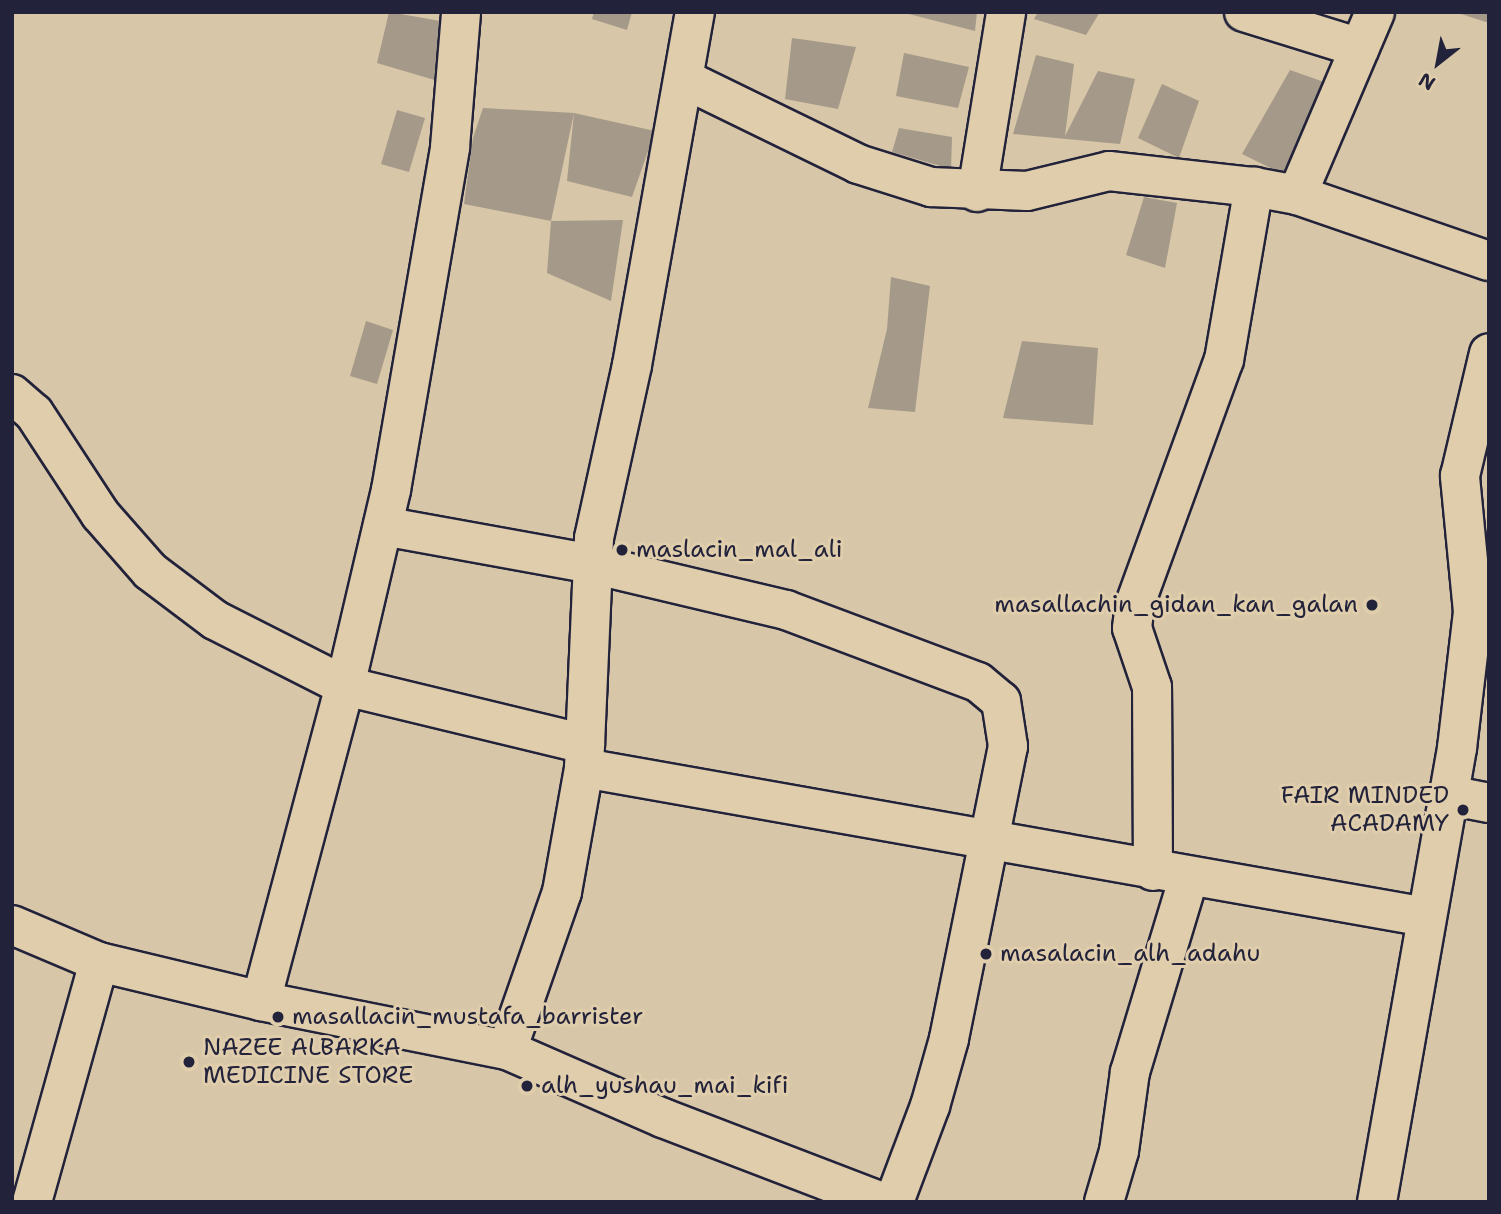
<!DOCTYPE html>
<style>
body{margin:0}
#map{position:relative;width:1501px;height:1214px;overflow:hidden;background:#d7c6a7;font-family:"Shantell Sans",sans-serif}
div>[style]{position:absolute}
.building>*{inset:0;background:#a59989}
.roads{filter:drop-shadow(2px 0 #22223b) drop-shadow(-2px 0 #22223b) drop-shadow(0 2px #22223b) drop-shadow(0 -2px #22223b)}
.minor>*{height:38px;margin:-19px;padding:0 19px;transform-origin:19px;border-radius:19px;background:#dfcdab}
.dots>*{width:19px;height:19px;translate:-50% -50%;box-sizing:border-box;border:4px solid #dfcdab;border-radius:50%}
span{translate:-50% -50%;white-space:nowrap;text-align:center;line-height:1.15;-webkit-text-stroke:6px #dfcdab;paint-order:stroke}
.poi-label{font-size:24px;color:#22223b}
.left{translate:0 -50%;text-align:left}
.right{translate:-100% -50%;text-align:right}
.frame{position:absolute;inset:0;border:14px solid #22223b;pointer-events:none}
.north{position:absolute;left:1403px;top:28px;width:70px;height:70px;-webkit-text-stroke:5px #dfcdab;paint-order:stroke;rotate:211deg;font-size:19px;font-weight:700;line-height:28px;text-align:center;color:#22223b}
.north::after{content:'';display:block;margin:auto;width:24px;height:32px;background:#22223b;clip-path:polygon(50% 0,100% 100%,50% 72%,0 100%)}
</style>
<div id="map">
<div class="building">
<i style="clip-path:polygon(389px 12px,446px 22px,438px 81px,377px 63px)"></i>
<i style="clip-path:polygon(594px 12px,632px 12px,627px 30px,592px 19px)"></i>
<i style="clip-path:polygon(977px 12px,975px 31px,905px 13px,905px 12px)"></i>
<i style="clip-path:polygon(1038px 12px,1100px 12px,1086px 35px,1034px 19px)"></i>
<i style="clip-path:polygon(1489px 12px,1489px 23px,1458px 13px,1458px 12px)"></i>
<i style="clip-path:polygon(792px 38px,856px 47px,838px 109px,785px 99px)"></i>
<i style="clip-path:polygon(904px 53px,969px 67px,958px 108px,896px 96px)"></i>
<i style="clip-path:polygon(1036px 55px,1074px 64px,1065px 136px,1098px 71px,1135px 79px,1120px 144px,1013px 134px)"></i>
<i style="clip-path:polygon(1290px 70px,1324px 82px,1285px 175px,1242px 154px)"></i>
<i style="clip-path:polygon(1162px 84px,1199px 101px,1179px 158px,1138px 138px)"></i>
<i style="clip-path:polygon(483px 108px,574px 113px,551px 221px,464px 204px,473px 138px)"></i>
<i style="clip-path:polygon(397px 110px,425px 118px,409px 172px,381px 164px)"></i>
<i style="clip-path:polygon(574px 113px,655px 131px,632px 197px,567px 181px)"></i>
<i style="clip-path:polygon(899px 128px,952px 137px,951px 169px,892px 152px)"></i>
<i style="clip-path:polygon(1144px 197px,1177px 203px,1165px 268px,1126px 255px)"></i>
<i style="clip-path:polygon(623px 220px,611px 301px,547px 273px,551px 221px)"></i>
<i style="clip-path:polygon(891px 277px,930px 286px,915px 412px,868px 408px,887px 329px)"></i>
<i style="clip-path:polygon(366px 321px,393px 330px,377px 384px,350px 376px)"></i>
<i style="clip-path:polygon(1022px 341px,1098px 348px,1093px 425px,1003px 418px)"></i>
</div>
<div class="roads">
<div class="minor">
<i style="left:1244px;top:12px;width:121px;rotate:17.2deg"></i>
<i style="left:684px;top:79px;width:194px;rotate:26deg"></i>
<i style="left:858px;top:164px;width:77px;rotate:17.5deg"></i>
<i style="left:931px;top:187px;width:96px;rotate:2.4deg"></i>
<i style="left:1027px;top:191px;width:84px;rotate:-13.7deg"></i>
<i style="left:1109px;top:171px;width:146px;rotate:6.3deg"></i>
<i style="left:1254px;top:187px;width:44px;rotate:10.5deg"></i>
<i style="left:1297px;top:195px;width:203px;rotate:19deg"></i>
<i style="left:977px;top:192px;width:182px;rotate:-80.8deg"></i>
<i style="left:1297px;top:195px;width:199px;rotate:-66.9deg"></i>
<i style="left:12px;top:394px;width:29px;rotate:41deg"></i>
<i style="left:34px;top:413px;width:121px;rotate:56.8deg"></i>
<i style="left:100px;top:514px;width:76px;rotate:48.7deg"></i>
<i style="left:150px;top:571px;width:81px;rotate:37deg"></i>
<i style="left:215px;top:620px;width:146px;rotate:26.9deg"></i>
<i style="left:345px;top:686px;width:247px;rotate:13.6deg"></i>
<i style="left:383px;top:526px;width:212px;rotate:10.3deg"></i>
<i style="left:592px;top:564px;width:199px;rotate:13.3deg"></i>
<i style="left:786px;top:610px;width:205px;rotate:20.6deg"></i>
<i style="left:978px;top:682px;width:30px;rotate:40deg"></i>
<i style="left:1001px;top:701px;width:46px;rotate:81.2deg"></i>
<i style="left:1008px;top:746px;width:299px;rotate:101.4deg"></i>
<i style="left:949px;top:1039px;width:70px;rotate:105.8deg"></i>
<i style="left:930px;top:1106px;width:103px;rotate:110.6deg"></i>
<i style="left:584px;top:768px;width:855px;rotate:10.04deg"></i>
<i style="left:1448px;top:795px;width:42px;rotate:11deg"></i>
<i style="left:1153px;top:871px;width:184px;rotate:-90.3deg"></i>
<i style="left:1152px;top:687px;width:62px;rotate:-108.7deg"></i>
<i style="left:1132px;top:628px;width:24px;rotate:-83deg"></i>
<i style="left:1135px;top:604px;width:260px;rotate:-70deg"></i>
<i style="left:1224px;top:360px;width:176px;rotate:-80.2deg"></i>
<i style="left:12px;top:925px;width:95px;rotate:23deg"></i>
<i style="left:99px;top:962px;width:167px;rotate:13.5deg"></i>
<i style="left:261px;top:1001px;width:251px;rotate:11.3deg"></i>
<i style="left:507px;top:1050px;width:170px;rotate:23.6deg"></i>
<i style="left:663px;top:1118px;width:235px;rotate:21deg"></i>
<i style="left:261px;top:1001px;width:326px;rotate:-75.1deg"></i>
<i style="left:345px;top:686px;width:201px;rotate:-76.8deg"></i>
<i style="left:391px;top:490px;width:348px;rotate:-80.2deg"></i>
<i style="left:450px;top:147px;width:135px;rotate:-85.3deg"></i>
<i style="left:507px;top:1050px;width:167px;rotate:-70.8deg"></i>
<i style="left:562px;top:892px;width:126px;rotate:-79.9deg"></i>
<i style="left:584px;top:768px;width:230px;rotate:-87.5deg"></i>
<i style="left:594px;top:538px;width:177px;rotate:-77.6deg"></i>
<i style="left:632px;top:365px;width:359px;rotate:-79.9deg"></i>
<i style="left:32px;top:1202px;width:249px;rotate:-74.4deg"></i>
<i style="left:1104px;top:1202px;width:53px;rotate:-73.6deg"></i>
<i style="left:1119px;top:1151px;width:80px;rotate:-82.1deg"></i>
<i style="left:1130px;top:1072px;width:204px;rotate:-73.2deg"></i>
<i style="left:1377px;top:1202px;width:461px;rotate:-80deg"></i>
<i style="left:1457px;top:748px;width:137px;rotate:-83.3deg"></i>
<i style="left:1473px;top:612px;width:137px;rotate:-95.5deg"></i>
<i style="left:1460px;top:476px;width:126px;rotate:-76.7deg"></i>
</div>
</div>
<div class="dots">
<i style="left:622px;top:550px;background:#22223b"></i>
<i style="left:1372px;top:605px;background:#22223b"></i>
<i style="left:1463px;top:810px;background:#22223b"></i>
<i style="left:986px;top:954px;background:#22223b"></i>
<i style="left:278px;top:1017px;background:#22223b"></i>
<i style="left:189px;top:1062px;background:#22223b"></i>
<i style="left:527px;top:1086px;background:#22223b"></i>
</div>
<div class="poi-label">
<span class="left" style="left:636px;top:550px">maslacin_mal_ali</span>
<span class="right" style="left:1358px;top:605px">masallachin_gidan_kan_galan</span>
<span class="right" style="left:1449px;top:810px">FAIR MINDED<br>ACADAMY</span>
<span class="left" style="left:1000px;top:954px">masalacin_alh_adahu</span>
<span class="left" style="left:292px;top:1017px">masallacin_mustafa_barrister</span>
<span class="left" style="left:203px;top:1062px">NAZEE ALBARKA<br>MEDICINE STORE</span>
<span class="left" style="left:541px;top:1086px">alh_yushau_mai_kifi</span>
</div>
<div class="frame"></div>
<div class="north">N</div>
</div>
